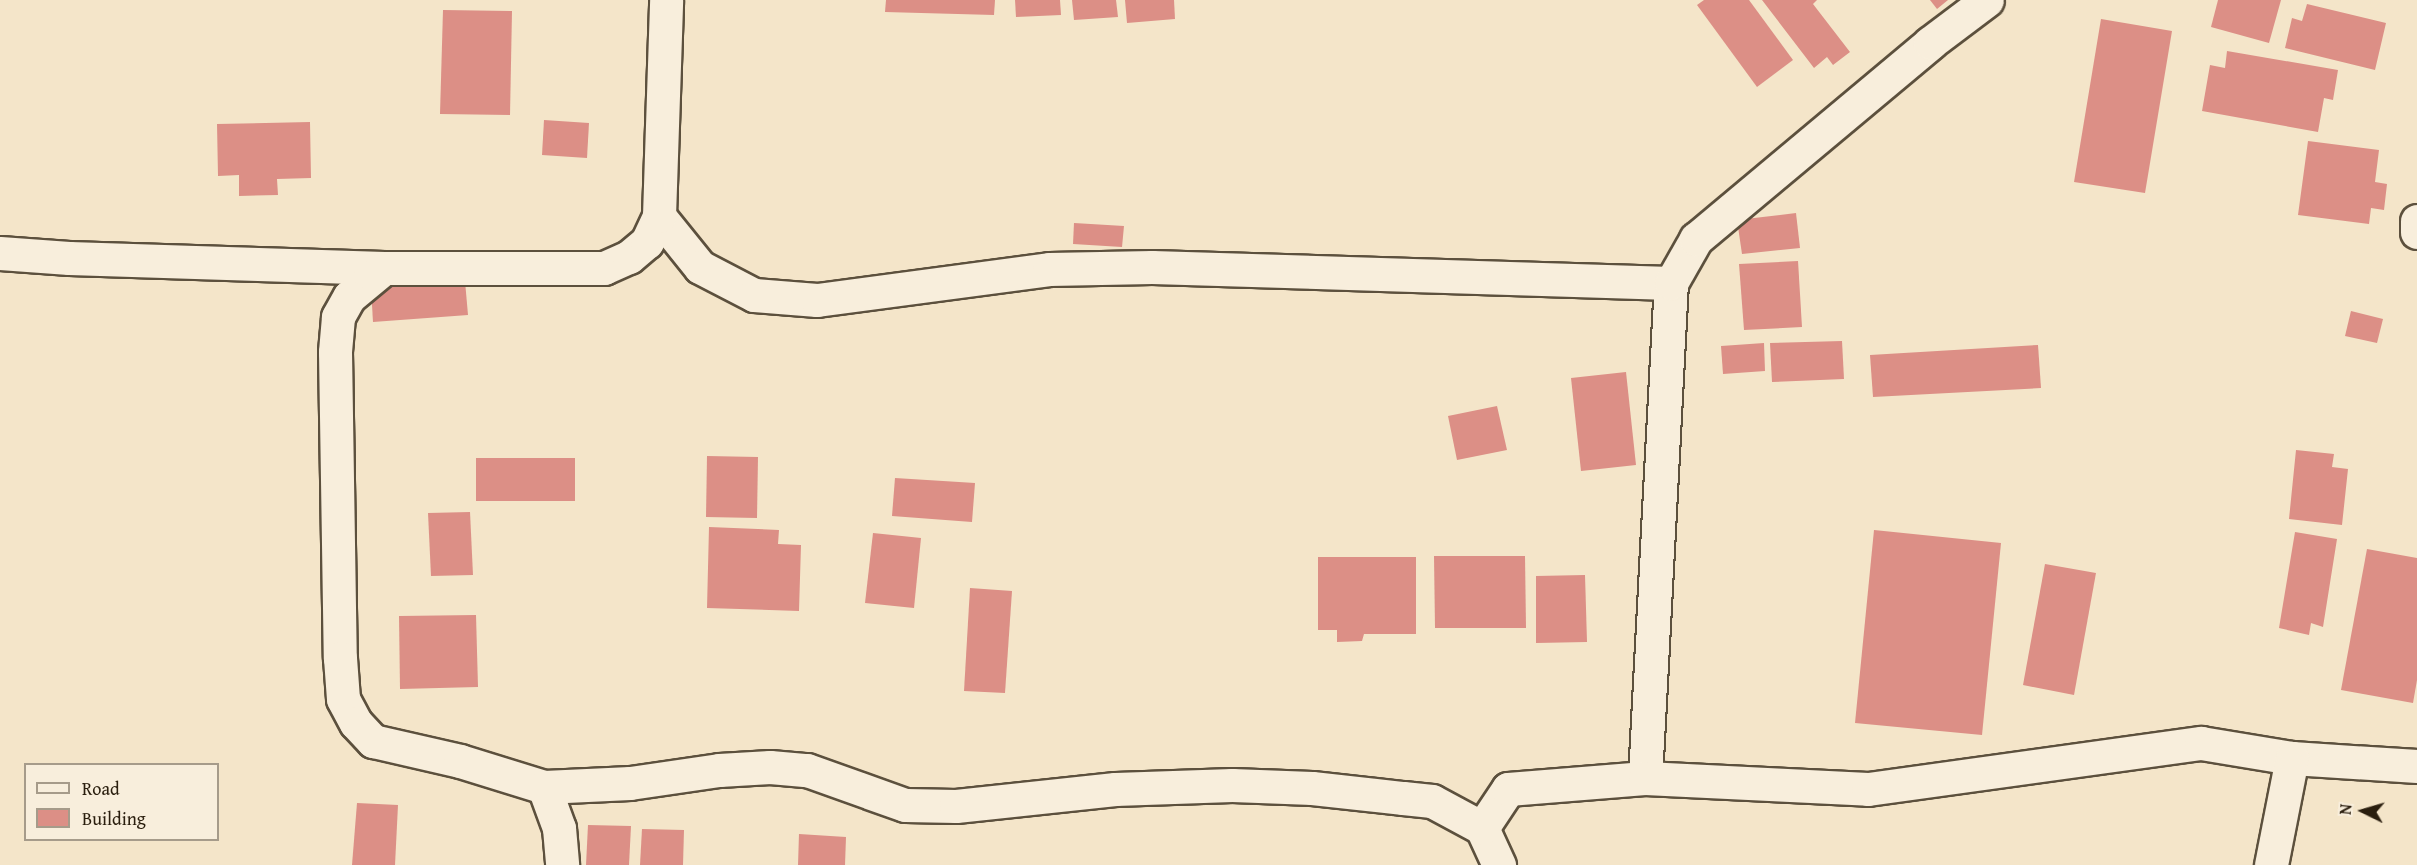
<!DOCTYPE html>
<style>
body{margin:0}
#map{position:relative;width:2417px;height:865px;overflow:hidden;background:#f4e5c9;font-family:"Gentium Book Plus",serif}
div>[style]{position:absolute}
.building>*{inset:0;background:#dc8f86}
.roads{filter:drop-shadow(2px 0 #5c503d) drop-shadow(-2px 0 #5c503d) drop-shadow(0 2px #5c503d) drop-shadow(0 -2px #5c503d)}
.minor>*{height:33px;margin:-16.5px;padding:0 16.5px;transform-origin:16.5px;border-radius:16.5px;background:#f8eedc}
span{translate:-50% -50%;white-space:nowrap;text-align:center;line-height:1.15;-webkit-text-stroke:4.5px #f8eedc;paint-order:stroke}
.legend{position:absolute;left:24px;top:763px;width:195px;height:78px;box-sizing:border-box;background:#f8eedc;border:2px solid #a69b8a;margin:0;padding:8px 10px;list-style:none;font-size:18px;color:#2a1e0e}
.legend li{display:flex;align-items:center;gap:12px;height:30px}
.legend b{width:30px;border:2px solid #a69b8a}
.north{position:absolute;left:2333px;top:781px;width:60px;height:60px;-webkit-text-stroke:4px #f8eedc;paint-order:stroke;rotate:275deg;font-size:16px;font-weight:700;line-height:24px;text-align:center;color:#2a1e0e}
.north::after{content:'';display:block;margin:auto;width:21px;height:27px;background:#2a1e0e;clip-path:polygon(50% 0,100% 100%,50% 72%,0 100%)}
</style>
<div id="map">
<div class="building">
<i style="clip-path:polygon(886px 0,995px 0,994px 15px,885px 12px)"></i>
<i style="clip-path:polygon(1015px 0,1060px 0,1061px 15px,1016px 17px)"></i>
<i style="clip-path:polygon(1072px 0,1116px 0,1118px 17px,1074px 20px)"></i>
<i style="clip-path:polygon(1125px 0,1174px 0,1175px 19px,1127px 23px)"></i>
<i style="clip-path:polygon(1704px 0,1749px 0,1793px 60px,1757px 87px,1697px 5px)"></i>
<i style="clip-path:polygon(1762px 0,1817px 0,1813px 4px,1850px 52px,1833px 65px,1827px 57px,1814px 68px)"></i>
<i style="clip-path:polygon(1930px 0,1948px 0,1937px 9px)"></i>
<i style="clip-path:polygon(2218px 0,2281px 0,2269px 43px,2211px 27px)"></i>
<i style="clip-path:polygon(2307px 4px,2386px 23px,2375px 70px,2285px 48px,2292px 18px,2302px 21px)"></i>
<i style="clip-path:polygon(443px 10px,512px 11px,510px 115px,440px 114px)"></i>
<i style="clip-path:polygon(2101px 19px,2172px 31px,2145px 193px,2074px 182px)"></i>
<i style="clip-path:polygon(2227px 51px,2338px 70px,2333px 100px,2324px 98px,2318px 132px,2202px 111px,2210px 65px,2225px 68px)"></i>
<i style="clip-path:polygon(544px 120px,589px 123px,587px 158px,542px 155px)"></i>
<i style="clip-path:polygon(310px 122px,311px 178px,277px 179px,278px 195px,239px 196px,239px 175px,218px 176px,217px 124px)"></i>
<i style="clip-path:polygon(2308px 141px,2379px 150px,2375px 182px,2387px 184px,2384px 210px,2371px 208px,2369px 224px,2298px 215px)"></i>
<i style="clip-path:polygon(1796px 213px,1800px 248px,1742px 254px,1737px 220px)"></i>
<i style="clip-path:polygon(1074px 223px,1124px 226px,1122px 247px,1073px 244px)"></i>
<i style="clip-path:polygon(1798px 261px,1802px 327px,1744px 330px,1739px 264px)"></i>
<i style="clip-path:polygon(465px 281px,468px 315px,373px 322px,371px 288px)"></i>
<i style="clip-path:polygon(2351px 311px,2383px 319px,2377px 343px,2345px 336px)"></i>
<i style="clip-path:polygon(1842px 341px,1844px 379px,1772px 382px,1770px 343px)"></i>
<i style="clip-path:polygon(1764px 343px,1765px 371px,1723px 374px,1721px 346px)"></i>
<i style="clip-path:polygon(2038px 345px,2041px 388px,1873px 397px,1870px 355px)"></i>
<i style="clip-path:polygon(1626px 372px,1636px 465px,1581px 471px,1571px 378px)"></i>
<i style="clip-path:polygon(1497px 406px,1507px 450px,1457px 460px,1448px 416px)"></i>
<i style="clip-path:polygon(2296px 450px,2334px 454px,2332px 467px,2348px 469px,2342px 525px,2289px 519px)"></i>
<i style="clip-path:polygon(707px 456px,758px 457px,757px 518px,706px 517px)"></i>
<i style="clip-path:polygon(476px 458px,575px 458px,575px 501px,476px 501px)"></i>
<i style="clip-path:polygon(895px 478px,975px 483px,972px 522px,892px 516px)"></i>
<i style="clip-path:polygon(470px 512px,473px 575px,431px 576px,428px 513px)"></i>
<i style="clip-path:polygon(709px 527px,779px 530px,778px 544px,801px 545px,799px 611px,707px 608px)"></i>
<i style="clip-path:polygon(1874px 530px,2001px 543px,1982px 735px,1855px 723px)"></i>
<i style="clip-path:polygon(2295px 532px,2337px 539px,2323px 627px,2311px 623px,2309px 635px,2279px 628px)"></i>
<i style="clip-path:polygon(873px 533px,921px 538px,914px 608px,865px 603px)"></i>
<i style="clip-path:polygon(2367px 549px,2417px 558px,2417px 680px,2413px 703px,2341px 690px)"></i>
<i style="clip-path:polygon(1434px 556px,1525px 556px,1526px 628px,1435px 628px)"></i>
<i style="clip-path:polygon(1318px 557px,1416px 557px,1416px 634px,1364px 634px,1362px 641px,1337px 642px,1337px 630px,1318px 630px)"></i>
<i style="clip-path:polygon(2045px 564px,2096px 573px,2074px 695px,2023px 685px)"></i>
<i style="clip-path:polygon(1585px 575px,1587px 642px,1536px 643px,1536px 576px)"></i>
<i style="clip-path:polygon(970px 588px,1012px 591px,1005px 693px,964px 691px)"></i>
<i style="clip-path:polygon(476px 615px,478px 687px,400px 689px,399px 616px)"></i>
<i style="clip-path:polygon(357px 803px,398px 805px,395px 865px,352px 865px)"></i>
<i style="clip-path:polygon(588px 825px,631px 826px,629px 865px,586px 865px)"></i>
<i style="clip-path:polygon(642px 829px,684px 830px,683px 865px,640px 865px)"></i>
<i style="clip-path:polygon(799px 834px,846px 837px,845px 865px,798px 865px)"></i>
</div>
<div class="roads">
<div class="minor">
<i style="left:659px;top:216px;width:65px;rotate:51.2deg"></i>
<i style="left:700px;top:267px;width:61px;rotate:27.4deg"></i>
<i style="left:754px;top:295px;width:63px;rotate:4.5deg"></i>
<i style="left:817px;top:300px;width:234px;rotate:-7.6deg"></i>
<i style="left:1049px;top:269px;width:103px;rotate:-1.1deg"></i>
<i style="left:1152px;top:267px;width:519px;rotate:1.77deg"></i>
<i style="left:2417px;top:221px;width:11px;rotate:90deg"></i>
<i style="left:0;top:253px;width:69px;rotate:4.1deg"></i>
<i style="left:69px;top:258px;width:315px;rotate:1.8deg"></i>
<i style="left:384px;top:268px;width:220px"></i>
<i style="left:604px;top:268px;width:27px;rotate:-24deg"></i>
<i style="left:629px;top:257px;width:23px;rotate:-40deg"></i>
<i style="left:647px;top:242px;width:29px;rotate:-65deg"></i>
<i style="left:659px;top:216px;width:216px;rotate:-88.1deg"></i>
<i style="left:384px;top:268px;width:45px;rotate:140.4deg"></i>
<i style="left:349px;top:297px;width:23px;rotate:119deg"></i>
<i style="left:338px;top:317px;width:35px;rotate:95deg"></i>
<i style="left:335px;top:352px;width:306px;rotate:89.1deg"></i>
<i style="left:340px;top:658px;width:41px;rotate:85.8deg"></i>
<i style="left:343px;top:699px;width:27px;rotate:62deg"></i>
<i style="left:356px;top:723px;width:25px;rotate:47deg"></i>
<i style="left:373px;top:741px;width:89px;rotate:12.9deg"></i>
<i style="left:460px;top:761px;width:88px;rotate:17.2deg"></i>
<i style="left:544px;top:787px;width:86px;rotate:-2.7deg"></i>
<i style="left:630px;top:783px;width:90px;rotate:-8.3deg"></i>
<i style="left:719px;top:770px;width:51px;rotate:-3.4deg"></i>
<i style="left:770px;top:767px;width:37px;rotate:5deg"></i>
<i style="left:807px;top:770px;width:104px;rotate:19.7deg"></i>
<i style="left:905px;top:805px;width:51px;rotate:1.1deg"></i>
<i style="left:956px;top:806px;width:160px;rotate:-6.1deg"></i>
<i style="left:1115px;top:789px;width:117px;rotate:-2deg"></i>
<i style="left:1232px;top:785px;width:80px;rotate:2.1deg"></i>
<i style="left:1312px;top:788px;width:92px;rotate:6.3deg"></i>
<i style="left:1403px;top:798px;width:29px;rotate:6deg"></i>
<i style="left:1432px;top:801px;width:57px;rotate:28.4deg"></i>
<i style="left:1482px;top:828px;width:41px;rotate:65.3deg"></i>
<i style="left:1645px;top:778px;width:496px;rotate:-87deg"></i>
<i style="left:1671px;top:283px;width:51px;rotate:-60.4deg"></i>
<i style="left:1696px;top:239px;width:305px;rotate:-39.9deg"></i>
<i style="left:1930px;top:43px;width:71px;rotate:-37deg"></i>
<i style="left:544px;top:787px;width:44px;rotate:69.9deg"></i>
<i style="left:559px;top:828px;width:37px;rotate:85deg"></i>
<i style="left:1482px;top:828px;width:47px;rotate:-56.3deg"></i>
<i style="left:1508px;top:789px;width:137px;rotate:-4.6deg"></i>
<i style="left:1645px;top:778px;width:223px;rotate:2.8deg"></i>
<i style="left:1868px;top:789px;width:336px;rotate:-7.9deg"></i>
<i style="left:2201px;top:743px;width:92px;rotate:9.4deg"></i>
<i style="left:2292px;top:758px;width:125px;rotate:3.7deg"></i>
<i style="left:2271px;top:865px;width:109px;rotate:-78.9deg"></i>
</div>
</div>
<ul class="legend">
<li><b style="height:8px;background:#f8eedc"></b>Road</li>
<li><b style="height:16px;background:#dc8f86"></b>Building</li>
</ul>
<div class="north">N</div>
</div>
